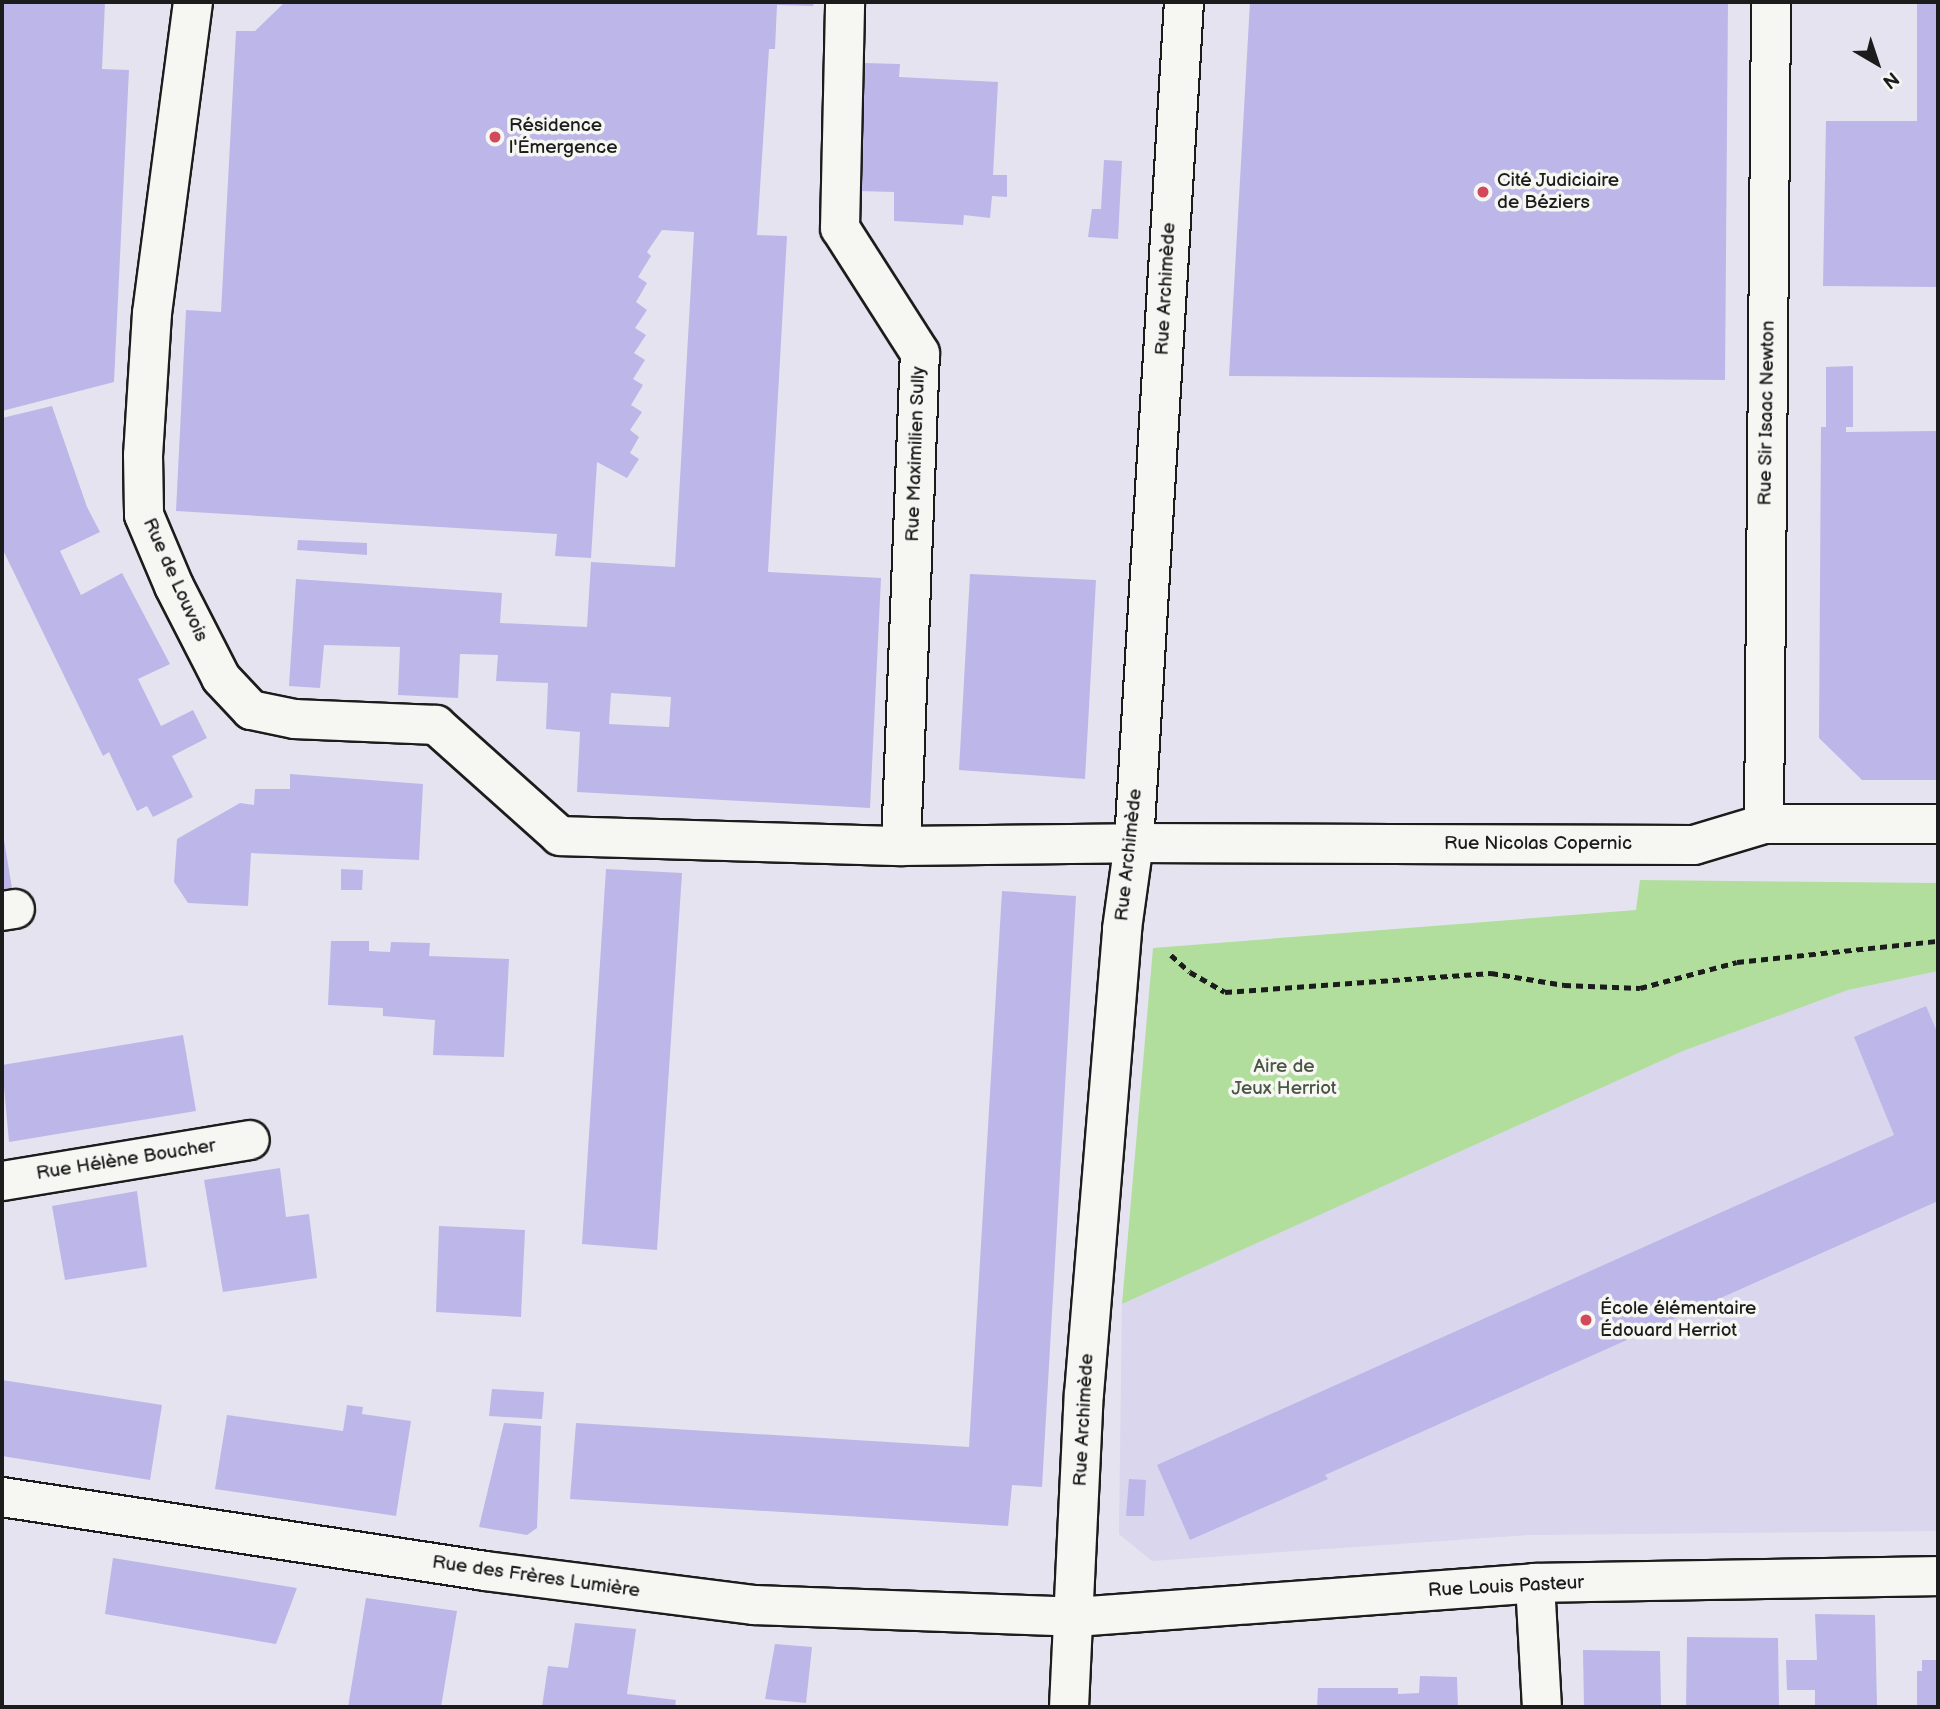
<!DOCTYPE html>
<meta charset="utf-8">
<style>
body{margin:0}
#map{position:relative;width:1940px;height:1709px;overflow:hidden;background:#e5e3ef;font-family:"Balsamiq Sans",sans-serif}
div>[style]{position:absolute}
.built>*{inset:0;background:#d9d6ed}
.green>*{inset:0;background:#b1de9d}
.building>*{inset:0;background:#bcb7e8}
.path>*{height:4.5px;margin-top:-2.25px;transform-origin:0;background:repeating-linear-gradient(90deg,#1c1c1c 0 7px,transparent 0 12px)}
.roads{filter:drop-shadow(2px 0 #1c1c1c) drop-shadow(-2px 0 #1c1c1c) drop-shadow(0 2px #1c1c1c) drop-shadow(0 -2px #1c1c1c)}
.pedestrian>*{height:38px;margin:-19px;padding:0 19px;transform-origin:19px;border-radius:19px;background:#f6f6f2}
.minor>*{height:38px;margin:-19px;padding:0 19px;transform-origin:19px;border-radius:19px;background:#f6f6f2}
.dots>*{width:19px;height:19px;translate:-50% -50%;box-sizing:border-box;border:4px solid #f6f6f2;border-radius:50%}
span{translate:-50% -50%;white-space:nowrap;text-align:center;line-height:1.15;-webkit-text-stroke:7px #f6f6f2;paint-order:stroke}
.poi-label{font-size:19px;color:#1c1c1c}
.left{translate:0 -50%;text-align:left}
.street-label{font-size:19px;color:#1c1c1c}
.park-label{font-size:19px;color:#495643}
.frame{position:absolute;inset:0;border:4px solid #1c1c1c;pointer-events:none}
.north{position:absolute;left:1842px;top:28px;width:70px;height:70px;-webkit-text-stroke:5px #f6f6f2;paint-order:stroke;rotate:141deg;font-size:19px;font-weight:700;line-height:28px;text-align:center;color:#1c1c1c}
.north::after{content:'';display:block;margin:auto;width:24px;height:32px;background:#1c1c1c;clip-path:polygon(50% 0,100% 100%,50% 72%,0 100%)}
</style>
<div id="map">
<div class="built">
<i style="clip-path:polygon(1938px 971px,1938px 1531px,1529px 1535px,1152px 1561px,1119px 1534px,1122px 1304px,1683px 1051px,1848px 990px)"></i>
</div>
<div class="green">
<i style="clip-path:polygon(1640px 880px,1938px 883px,1938px 971px,1848px 990px,1683px 1051px,1122px 1304px,1153px 948px,1636px 910px)"></i>
</div>
<div class="building">
<i style="clip-path:polygon(2px 2px,105px 2px,102px 69px,129px 70px,114px 382px,2px 411px)"></i>
<i style="clip-path:polygon(evenodd,285px 2px,814px 2px,813px 6px,777px 5px,775px 49px,769px 49px,757px 235px,787px 236px,768px 572px,881px 578px,870px 808px,577px 792px,580px 732px,546px 729px,548px 683px,496px 681px,498px 655px,460px 654px,458px 698px,398px 695px,400px 647px,324px 645px,320px 688px,289px 686px,296px 579px,502px 593px,500px 623px,587px 627px,591px 562px,675px 567px,694px 232px,662px 230px,647px 252px,651px 256px,638px 277px,647px 283px,636px 302px,647px 310px,635px 328px,646px 335px,634px 353px,645px 360px,633px 379px,643px 385px,631px 405px,642px 412px,630px 430px,639px 437px,630px 453px,639px 459px,627px 478px,597px 462px,591px 558px,555px 556px,557px 534px,176px 511px,186px 310px,221px 312px,236px 31px,255px 31px,285px 2px,611px 693px,671px 697px,669px 727px,609px 724px,611px 693px)"></i>
<i style="clip-path:polygon(1250px 2px,1728px 2px,1725px 380px,1229px 376px)"></i>
<i style="clip-path:polygon(1917px 2px,1938px 2px,1938px 287px,1823px 286px,1826px 121px,1917px 121px)"></i>
<i style="clip-path:polygon(863px 63px,900px 64px,899px 77px,998px 82px,993px 175px,1007px 175px,1007px 197px,992px 196px,990px 218px,964px 215px,963px 225px,894px 221px,894px 192px,857px 191px)"></i>
<i style="clip-path:polygon(1104px 160px,1122px 161px,1118px 239px,1088px 237px,1092px 209px,1101px 209px)"></i>
<i style="clip-path:polygon(1853px 366px,1853px 427px,1846px 427px,1846px 432px,1938px 431px,1938px 780px,1862px 780px,1819px 738px,1821px 427px,1826px 427px,1826px 367px)"></i>
<i style="clip-path:polygon(52px 406px,87px 507px,100px 532px,60px 551px,81px 595px,122px 573px,170px 664px,138px 679px,161px 726px,193px 710px,207px 738px,172px 756px,193px 797px,153px 817px,147px 806px,137px 811px,109px 752px,103px 756px,3px 550px,2px 418px)"></i>
<i style="clip-path:polygon(298px 540px,367px 543px,367px 555px,297px 550px)"></i>
<i style="clip-path:polygon(970px 574px,1096px 580px,1085px 779px,959px 770px)"></i>
<i style="clip-path:polygon(290px 774px,423px 784px,419px 860px,251px 853px,248px 906px,188px 903px,174px 882px,177px 839px,240px 803px,254px 805px,255px 789px,290px 789px)"></i>
<i style="clip-path:polygon(2px 828px,12px 888px,2px 890px)"></i>
<i style="clip-path:polygon(341px 869px,363px 870px,362px 890px,341px 890px)"></i>
<i style="clip-path:polygon(606px 869px,682px 873px,657px 1250px,582px 1244px)"></i>
<i style="clip-path:polygon(1002px 891px,1076px 896px,1042px 1487px,1012px 1485px,1008px 1526px,570px 1499px,576px 1423px,969px 1447px)"></i>
<i style="clip-path:polygon(331px 941px,369px 941px,369px 951px,390px 952px,391px 942px,430px 943px,429px 956px,509px 959px,504px 1057px,433px 1055px,435px 1020px,383px 1016px,383px 1008px,328px 1005px)"></i>
<i style="clip-path:polygon(1926px 1006px,1938px 1034px,1938px 1201px,1325px 1475px,1328px 1479px,1190px 1540px,1157px 1465px,1894px 1135px,1854px 1037px)"></i>
<i style="clip-path:polygon(183px 1035px,196px 1111px,9px 1142px,2px 1065px)"></i>
<i style="clip-path:polygon(280px 1168px,286px 1217px,309px 1214px,317px 1278px,223px 1292px,204px 1180px)"></i>
<i style="clip-path:polygon(137px 1191px,147px 1267px,65px 1280px,52px 1206px)"></i>
<i style="clip-path:polygon(439px 1226px,525px 1230px,521px 1317px,436px 1312px)"></i>
<i style="clip-path:polygon(2px 1380px,162px 1405px,150px 1480px,2px 1456px)"></i>
<i style="clip-path:polygon(492px 1389px,544px 1392px,542px 1419px,489px 1416px)"></i>
<i style="clip-path:polygon(347px 1405px,363px 1407px,362px 1414px,411px 1421px,396px 1516px,215px 1489px,227px 1415px,343px 1431px)"></i>
<i style="clip-path:polygon(504px 1423px,541px 1426px,537px 1528px,527px 1535px,479px 1527px)"></i>
<i style="clip-path:polygon(1129px 1479px,1146px 1480px,1144px 1516px,1126px 1516px)"></i>
<i style="clip-path:polygon(113px 1558px,297px 1588px,276px 1644px,105px 1614px)"></i>
<i style="clip-path:polygon(366px 1598px,457px 1611px,441px 1707px,348px 1707px)"></i>
<i style="clip-path:polygon(1815px 1614px,1875px 1615px,1877px 1707px,1815px 1707px,1815px 1690px,1787px 1690px,1786px 1660px,1817px 1660px)"></i>
<i style="clip-path:polygon(575px 1623px,636px 1629px,627px 1694px,676px 1700px,675px 1707px,542px 1707px,548px 1666px,568px 1668px)"></i>
<i style="clip-path:polygon(1687px 1637px,1778px 1638px,1779px 1707px,1686px 1707px)"></i>
<i style="clip-path:polygon(775px 1644px,812px 1647px,806px 1703px,765px 1699px)"></i>
<i style="clip-path:polygon(1583px 1650px,1660px 1651px,1661px 1707px,1584px 1707px)"></i>
<i style="clip-path:polygon(1922px 1660px,1938px 1660px,1938px 1707px,1917px 1707px,1917px 1671px,1922px 1671px)"></i>
<i style="clip-path:polygon(1420px 1676px,1457px 1677px,1458px 1707px,1317px 1707px,1318px 1688px,1398px 1688px,1398px 1694px,1419px 1693px)"></i>
</div>
<div class="path">
<i style="left:1171px;top:955px;width:25px;rotate:42deg"></i>
<i style="left:1190px;top:972px;width:40px;rotate:29.7deg"></i>
<i style="left:1225px;top:992px;width:267px;rotate:-4.1deg"></i>
<i style="left:1491px;top:973px;width:74px;rotate:9.3deg"></i>
<i style="left:1564px;top:985px;width:76px;rotate:2.3deg"></i>
<i style="left:1640px;top:988px;width:100px;rotate:-15deg"></i>
<i style="left:1737px;top:962px;width:202px;rotate:-6deg"></i>
</div>
<div class="roads">
<div class="pedestrian">
<i style="left:2px;top:911px;width:13px;rotate:-9deg"></i>
</div>
<div class="minor">
<i style="left:193px;top:2px;width:314px;rotate:97.5deg"></i>
<i style="left:152px;top:313px;width:142px;rotate:93.6deg"></i>
<i style="left:143px;top:455px;width:60px;rotate:89deg"></i>
<i style="left:144px;top:515px;width:77px;rotate:67.1deg"></i>
<i style="left:174px;top:586px;width:103px;rotate:62.9deg"></i>
<i style="left:221px;top:678px;width:44px;rotate:46.8deg"></i>
<i style="left:251px;top:710px;width:45px;rotate:11.6deg"></i>
<i style="left:295px;top:719px;width:141px;rotate:2.4deg"></i>
<i style="left:436px;top:725px;width:166px;rotate:41.8deg"></i>
<i style="left:560px;top:836px;width:341px;rotate:1.7deg"></i>
<i style="left:901px;top:846px;width:493px;rotate:-87.8deg"></i>
<i style="left:920px;top:353px;width:148px;rotate:-122.6deg"></i>
<i style="left:840px;top:228px;width:226px;rotate:-88.7deg"></i>
<i style="left:1764px;top:824px;width:822px;rotate:-89.51deg"></i>
<i style="left:901px;top:846px;width:233px;rotate:-0.7deg"></i>
<i style="left:1134px;top:843px;width:560px;rotate:0.2deg"></i>
<i style="left:1694px;top:845px;width:73px;rotate:-16.7deg"></i>
<i style="left:1764px;top:824px;width:174px"></i>
<i style="left:2px;top:1181px;width:251px;rotate:-9.4deg"></i>
<i style="left:2px;top:1497px;width:489px;rotate:8.7deg"></i>
<i style="left:485px;top:1571px;width:271px;rotate:7.2deg"></i>
<i style="left:754px;top:1605px;width:321px;rotate:2.1deg"></i>
<i style="left:1075px;top:1617px;width:461px;rotate:-4.2deg"></i>
<i style="left:1535px;top:1583px;width:403px;rotate:-1deg"></i>
<i style="left:1535px;top:1583px;width:124px;rotate:86.8deg"></i>
<i style="left:1069px;top:1707px;width:313px;rotate:-87.3deg"></i>
<i style="left:1084px;top:1394px;width:467px;rotate:-85.3deg"></i>
<i style="left:1122px;top:929px;width:87px;rotate:-82.1deg"></i>
<i style="left:1134px;top:843px;width:842px;rotate:-86.6deg"></i>
</div>
</div>
<div class="dots">
<i style="left:495px;top:137px;background:#d1495b"></i>
<i style="left:1483px;top:192px;background:#d1495b"></i>
<i style="left:1586px;top:1320px;background:#d1495b"></i>
</div>
<div class="poi-label">
<span class="left" style="left:509px;top:137px">Résidence<br>l'Émergence</span>
<span class="left" style="left:1497px;top:192px">Cité Judiciaire<br>de Béziers</span>
<span class="left" style="left:1600px;top:1320px">École élémentaire<br>Édouard Herriot</span>
</div>
<div class="street-label">
<span style="left:1166px;top:289px;rotate:-87deg">Rue Archimède</span>
<span style="left:1767px;top:413px;rotate:-89deg">Rue Sir Isaac Newton</span>
<span style="left:916px;top:454px;rotate:-88deg">Rue Maximilien Sully</span>
<span style="left:175px;top:580px;rotate:66deg">Rue de Louvois</span>
<span style="left:1538px;top:844px">Rue Nicolas Copernic</span>
<span style="left:1129px;top:855px;rotate:-84deg">Rue Archimède</span>
<span style="left:126px;top:1160px;rotate:-9deg">Rue Hélène Boucher</span>
<span style="left:1084px;top:1420px;rotate:-87deg">Rue Archimède</span>
<span style="left:536px;top:1577px;rotate:8deg">Rue des Frères Lumière</span>
<span style="left:1506px;top:1587px;rotate:-3deg">Rue Louis Pasteur</span>
</div>
<div class="park-label">
<span style="left:1284px;top:1078px">Aire de<br>Jeux Herriot</span>
</div>
<div class="frame"></div>
<div class="north">N</div>
</div>
